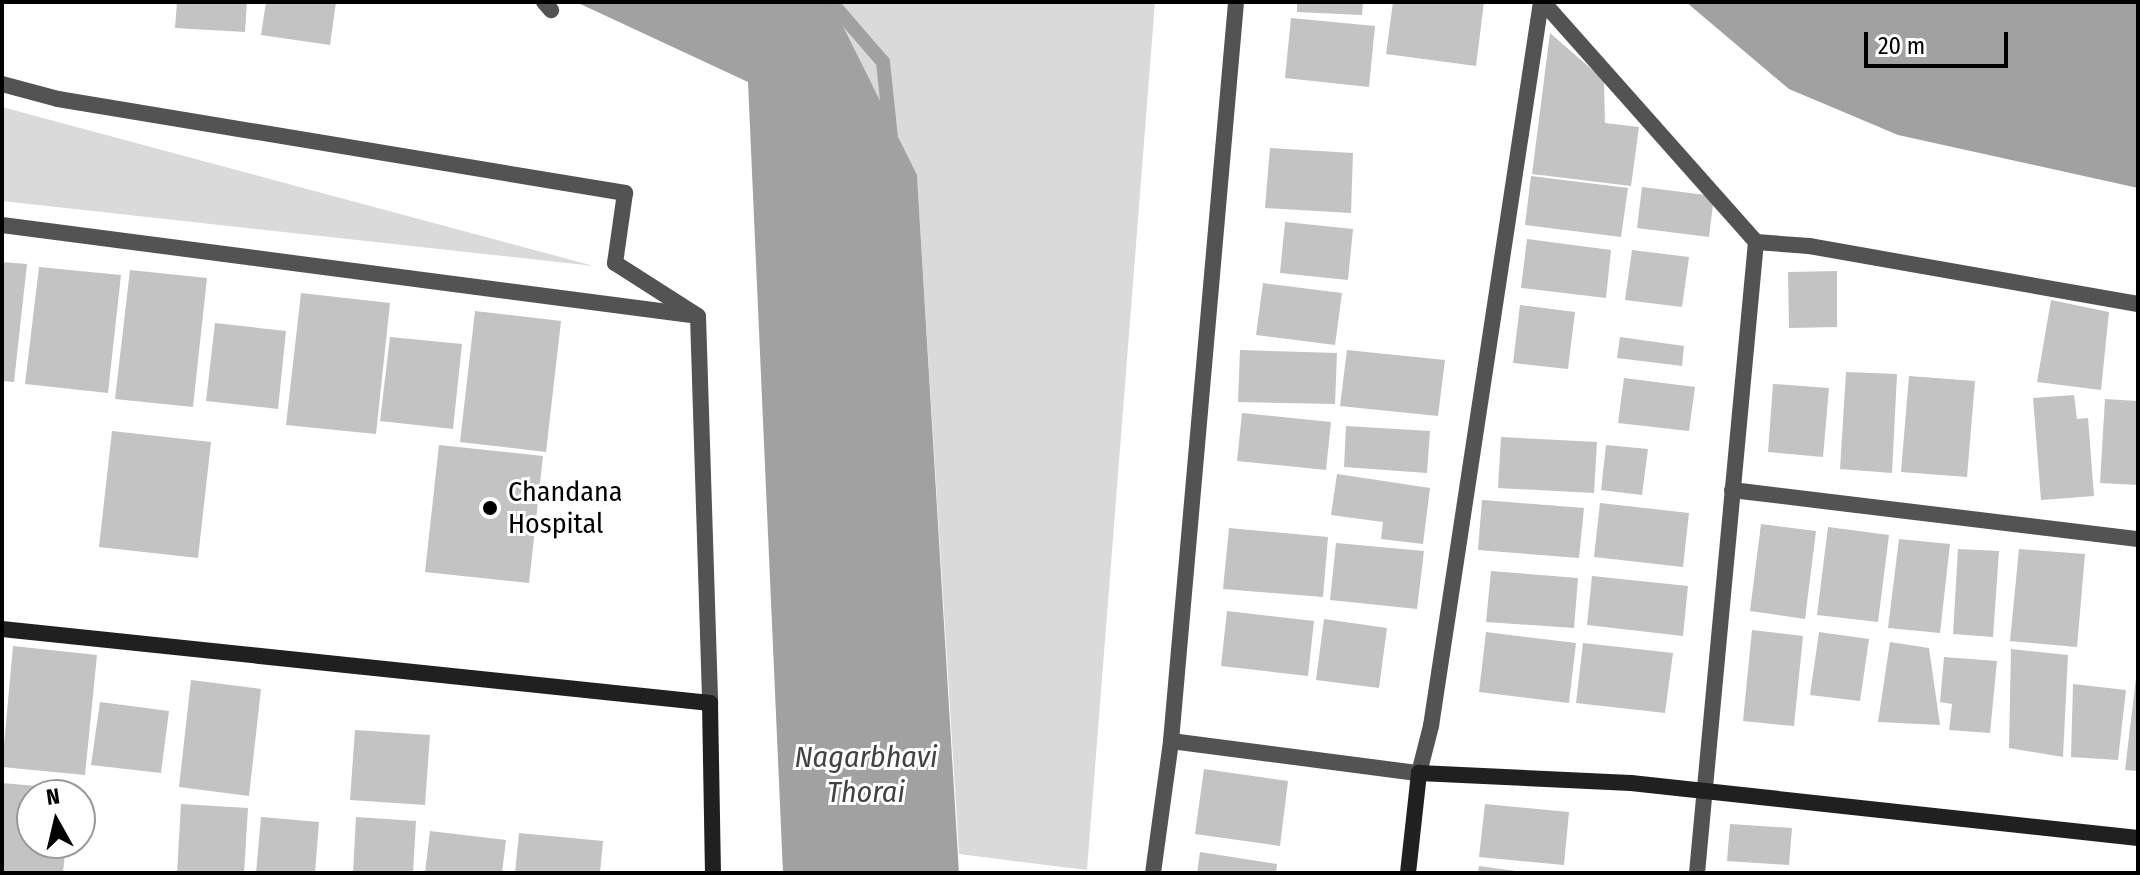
<!DOCTYPE html>
<style>
body{margin:0}
#map{position:relative;width:2140px;height:875px;overflow:hidden;background:#fff;font-family:"Fira Sans Condensed",sans-serif}
div>[style]{position:absolute}
.green>*{inset:0;background:#dadada}
.water>*{inset:0;background:#a1a1a1}
.stream>*{height:14px;margin:-7px;padding:0 7px;transform-origin:7px;border-radius:7px;background:#a1a1a1}
.building>*{inset:0;background:#c3c3c3}
.street>*{height:16px;margin:-8px;padding:0 8px;transform-origin:8px;border-radius:8px;background:#535353}
.secondary>*{height:16px;margin:-8px;padding:0 8px;transform-origin:8px;border-radius:8px;background:#202020}
.dots>*{width:22px;height:22px;translate:-50% -50%;box-sizing:border-box;border:4px solid #fff;border-radius:50%}
span{translate:-50% -50%;white-space:nowrap;text-align:center;line-height:1.15;-webkit-text-stroke:6px #fff;paint-order:stroke}
.poi-label{font-size:28px;color:#000}
.left{translate:0 -50%;text-align:left}
.water-label{font-size:30px;color:#424242;font-style:italic}
.frame{position:absolute;inset:0;border:4px solid #000;pointer-events:none}
.north{position:absolute;left:16px;top:779px;width:80px;height:80px;box-sizing:border-box;background:#fff;border:2px solid #999;border-radius:50%;rotate:352deg;font-size:22px;font-weight:700;line-height:32px;text-align:center;color:#000}
.north::after{content:'';display:block;margin:auto;width:28px;height:36px;background:#000;clip-path:polygon(50% 0,100% 100%,50% 72%,0 100%)}
.scale{position:absolute;left:1864px;top:32px;width:144px;height:36px;box-sizing:border-box;border:4px solid #000;border-top:0;padding-left:10px;font-size:24px;line-height:28px;white-space:nowrap;color:#000;-webkit-text-stroke:6px #fff;paint-order:stroke}
</style>
<div id="map">
<div class="green">
<i style="clip-path:polygon(831px 2px,1155px 2px,1087px 870px,959px 854px,917px 176px)"></i>
<i style="clip-path:polygon(2px 107px,594px 266px,2px 201px)"></i>
</div>
<div class="water">
<i style="clip-path:polygon(576px 2px,831px 2px,917px 175px,959px 873px,783px 873px,748px 82px)"></i>
<i style="clip-path:polygon(1686px 2px,2138px 2px,2138px 188px,1898px 135px,1789px 89px)"></i>
</div>
<div class="stream">
<i style="left:831px;top:2px;width:79px;rotate:49.1deg"></i>
<i style="left:883px;top:62px;width:76px;rotate:84deg"></i>
</div>
<div class="building">
<i style="clip-path:polygon(177px 2px,247px 2px,245px 32px,175px 28px)"></i>
<i style="clip-path:polygon(266px 2px,336px 2px,330px 45px,261px 35px)"></i>
<i style="clip-path:polygon(1297px 2px,1363px 2px,1362px 15px,1297px 12px)"></i>
<i style="clip-path:polygon(1393px 2px,1484px 2px,1476px 66px,1386px 54px)"></i>
<i style="clip-path:polygon(1291px 18px,1375px 26px,1369px 87px,1285px 78px)"></i>
<i style="clip-path:polygon(1550px 33px,1604px 80px,1605px 123px,1639px 127px,1631px 186px,1532px 174px)"></i>
<i style="clip-path:polygon(1270px 148px,1353px 153px,1351px 213px,1265px 208px)"></i>
<i style="clip-path:polygon(1531px 176px,1628px 188px,1621px 237px,1525px 225px)"></i>
<i style="clip-path:polygon(1642px 187px,1714px 196px,1709px 237px,1637px 228px)"></i>
<i style="clip-path:polygon(1285px 222px,1353px 229px,1348px 280px,1280px 273px)"></i>
<i style="clip-path:polygon(1527px 239px,1611px 250px,1606px 298px,1521px 288px)"></i>
<i style="clip-path:polygon(1632px 250px,1689px 257px,1682px 307px,1625px 300px)"></i>
<i style="clip-path:polygon(2px 262px,27px 264px,14px 382px,2px 381px)"></i>
<i style="clip-path:polygon(39px 267px,121px 275px,108px 393px,25px 384px)"></i>
<i style="clip-path:polygon(130px 270px,207px 278px,193px 407px,115px 399px)"></i>
<i style="clip-path:polygon(1837px 271px,1837px 327px,1789px 328px,1788px 272px)"></i>
<i style="clip-path:polygon(1263px 283px,1342px 293px,1335px 345px,1256px 335px)"></i>
<i style="clip-path:polygon(301px 293px,390px 303px,376px 434px,286px 425px)"></i>
<i style="clip-path:polygon(2051px 300px,2109px 312px,2101px 390px,2037px 382px)"></i>
<i style="clip-path:polygon(1520px 305px,1575px 312px,1568px 369px,1513px 363px)"></i>
<i style="clip-path:polygon(475px 311px,561px 321px,546px 452px,460px 442px)"></i>
<i style="clip-path:polygon(215px 323px,286px 331px,278px 409px,206px 401px)"></i>
<i style="clip-path:polygon(390px 337px,462px 344px,453px 429px,380px 421px)"></i>
<i style="clip-path:polygon(1620px 337px,1684px 346px,1682px 366px,1617px 358px)"></i>
<i style="clip-path:polygon(1240px 350px,1337px 353px,1335px 404px,1238px 402px)"></i>
<i style="clip-path:polygon(1347px 350px,1445px 360px,1438px 416px,1340px 406px)"></i>
<i style="clip-path:polygon(1846px 372px,1897px 374px,1892px 473px,1840px 469px)"></i>
<i style="clip-path:polygon(1909px 376px,1975px 381px,1967px 477px,1901px 472px)"></i>
<i style="clip-path:polygon(1624px 378px,1695px 387px,1689px 431px,1618px 423px)"></i>
<i style="clip-path:polygon(1773px 384px,1829px 388px,1823px 457px,1768px 452px)"></i>
<i style="clip-path:polygon(2074px 395px,2077px 419px,2088px 418px,2094px 496px,2041px 500px,2033px 398px)"></i>
<i style="clip-path:polygon(2105px 399px,2138px 401px,2138px 485px,2100px 483px)"></i>
<i style="clip-path:polygon(1242px 413px,1331px 422px,1326px 470px,1237px 461px)"></i>
<i style="clip-path:polygon(1346px 426px,1430px 431px,1427px 473px,1344px 467px)"></i>
<i style="clip-path:polygon(112px 431px,211px 442px,198px 558px,99px 547px)"></i>
<i style="clip-path:polygon(1501px 437px,1597px 442px,1594px 493px,1498px 488px)"></i>
<i style="clip-path:polygon(439px 445px,543px 456px,529px 583px,425px 572px)"></i>
<i style="clip-path:polygon(1606px 445px,1648px 449px,1642px 495px,1601px 490px)"></i>
<i style="clip-path:polygon(1337px 474px,1430px 488px,1423px 544px,1381px 539px,1383px 522px,1331px 515px)"></i>
<i style="clip-path:polygon(1482px 500px,1584px 508px,1579px 558px,1478px 550px)"></i>
<i style="clip-path:polygon(1600px 503px,1689px 513px,1683px 567px,1594px 557px)"></i>
<i style="clip-path:polygon(1761px 524px,1816px 531px,1805px 619px,1750px 611px)"></i>
<i style="clip-path:polygon(1828px 527px,1889px 535px,1878px 622px,1817px 615px)"></i>
<i style="clip-path:polygon(1229px 528px,1328px 537px,1323px 597px,1223px 589px)"></i>
<i style="clip-path:polygon(1899px 539px,1950px 544px,1940px 633px,1888px 628px)"></i>
<i style="clip-path:polygon(1336px 543px,1424px 551px,1417px 609px,1330px 600px)"></i>
<i style="clip-path:polygon(1958px 549px,1999px 551px,1993px 637px,1953px 634px)"></i>
<i style="clip-path:polygon(2019px 549px,2085px 554px,2077px 647px,2010px 641px)"></i>
<i style="clip-path:polygon(1491px 571px,1578px 578px,1574px 628px,1486px 622px)"></i>
<i style="clip-path:polygon(1592px 576px,1688px 586px,1683px 636px,1587px 625px)"></i>
<i style="clip-path:polygon(1227px 611px,1314px 621px,1308px 676px,1221px 666px)"></i>
<i style="clip-path:polygon(1324px 619px,1387px 628px,1379px 688px,1316px 680px)"></i>
<i style="clip-path:polygon(1752px 630px,1803px 636px,1794px 726px,1743px 721px)"></i>
<i style="clip-path:polygon(1486px 632px,1576px 643px,1569px 703px,1479px 692px)"></i>
<i style="clip-path:polygon(1819px 632px,1869px 639px,1860px 701px,1810px 695px)"></i>
<i style="clip-path:polygon(1890px 642px,1929px 648px,1940px 725px,1878px 722px)"></i>
<i style="clip-path:polygon(1583px 643px,1673px 653px,1665px 713px,1576px 703px)"></i>
<i style="clip-path:polygon(13px 646px,97px 655px,85px 775px,2px 767px)"></i>
<i style="clip-path:polygon(2011px 649px,2068px 655px,2063px 757px,2009px 748px)"></i>
<i style="clip-path:polygon(1944px 657px,1997px 661px,1990px 733px,1949px 730px,1952px 704px,1940px 702px)"></i>
<i style="clip-path:polygon(2136px 678px,2138px 678px,2138px 771px,2125px 770px)"></i>
<i style="clip-path:polygon(191px 680px,261px 689px,249px 796px,179px 787px)"></i>
<i style="clip-path:polygon(2073px 684px,2126px 690px,2118px 760px,2071px 757px)"></i>
<i style="clip-path:polygon(100px 702px,169px 711px,161px 773px,91px 765px)"></i>
<i style="clip-path:polygon(355px 730px,430px 735px,425px 805px,350px 800px)"></i>
<i style="clip-path:polygon(1204px 769px,1288px 781px,1280px 846px,1195px 834px)"></i>
<i style="clip-path:polygon(2px 783px,72px 789px,71px 795px,32px 795px,32px 843px,66px 843px,63px 873px,2px 873px)"></i>
<i style="clip-path:polygon(181px 804px,248px 808px,244px 873px,177px 873px)"></i>
<i style="clip-path:polygon(1485px 804px,1569px 812px,1564px 865px,1479px 857px)"></i>
<i style="clip-path:polygon(261px 817px,319px 822px,315px 873px,256px 873px)"></i>
<i style="clip-path:polygon(356px 817px,416px 821px,413px 873px,353px 873px)"></i>
<i style="clip-path:polygon(1730px 824px,1792px 828px,1789px 865px,1727px 861px)"></i>
<i style="clip-path:polygon(430px 831px,506px 840px,502px 873px,425px 873px)"></i>
<i style="clip-path:polygon(519px 833px,603px 841px,600px 873px,515px 873px)"></i>
<i style="clip-path:polygon(1200px 852px,1277px 864px,1276px 873px,1197px 873px)"></i>
<i style="clip-path:polygon(1479px 866px,1516px 871px,1516px 873px,1478px 873px)"></i>
</div>
<div class="street">
<i style="left:544px;top:2px;width:11px;rotate:49deg"></i>
<i style="left:1543px;top:2px;width:321px;rotate:48.4deg"></i>
<i style="left:1756px;top:242px;width:53px;rotate:4.3deg"></i>
<i style="left:1809px;top:246px;width:334px;rotate:10deg"></i>
<i style="left:2px;top:84px;width:58px;rotate:15deg"></i>
<i style="left:58px;top:99px;width:575px;rotate:9.41deg"></i>
<i style="left:625px;top:193px;width:71px;rotate:98.1deg"></i>
<i style="left:615px;top:263px;width:98px;rotate:32.6deg"></i>
<i style="left:2px;top:225px;width:695px;rotate:7.44deg"></i>
<i style="left:698px;top:316px;width:387px;rotate:88.2deg"></i>
<i style="left:1732px;top:490px;width:409px;rotate:6.9deg"></i>
<i style="left:1171px;top:741px;width:250px;rotate:7.4deg"></i>
<i style="left:1419px;top:773px;width:49px;rotate:-75.7deg"></i>
<i style="left:1431px;top:726px;width:732px;rotate:-81.36deg"></i>
<i style="left:1153px;top:873px;width:133px;rotate:-82.2deg"></i>
<i style="left:1171px;top:741px;width:742px;rotate:-84.97deg"></i>
<i style="left:1697px;top:873px;width:634px;rotate:-84.66deg"></i>
</div>
<div class="secondary">
<i style="left:2px;top:629px;width:712px;rotate:5.97deg"></i>
<i style="left:710px;top:703px;width:170px;rotate:89deg"></i>
<i style="left:1408px;top:873px;width:101px;rotate:-83.7deg"></i>
<i style="left:1419px;top:773px;width:212px;rotate:2.7deg"></i>
<i style="left:1631px;top:783px;width:510px;rotate:6.19deg"></i>
</div>
<div class="dots">
<i style="left:490px;top:508px;background:#000"></i>
</div>
<div class="poi-label">
<span class="left" style="left:508px;top:508px">Chandana<br>Hospital</span>
</div>
<div class="water-label">
<span style="left:866px;top:774px">Nagarbhavi<br>Thorai</span>
</div>
<div class="frame"></div>
<div class="north">N</div>
<div class="scale">20 m</div>
</div>
